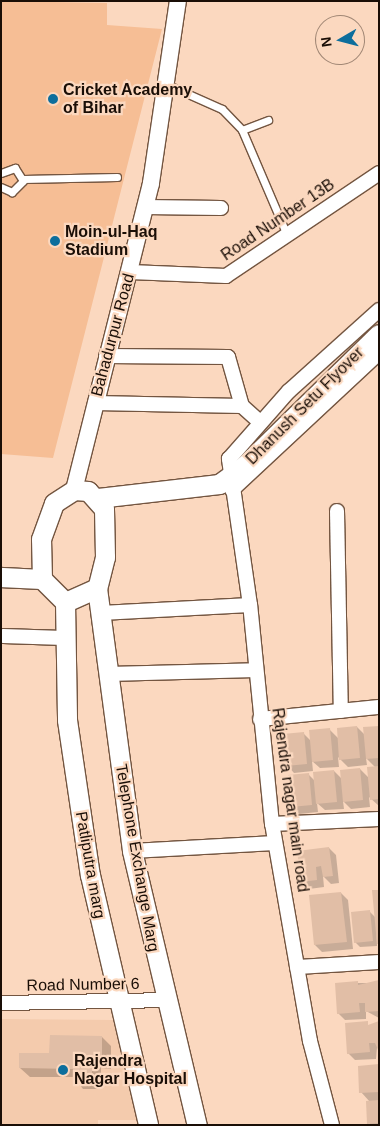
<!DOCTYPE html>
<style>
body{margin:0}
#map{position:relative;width:380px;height:1126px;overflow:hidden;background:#fbd8bf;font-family:Helvetica,sans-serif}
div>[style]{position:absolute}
.built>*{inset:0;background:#f4cbad}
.green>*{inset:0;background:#f6be95}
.shadow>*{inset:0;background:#0003}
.building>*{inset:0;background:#e1bea6}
.roads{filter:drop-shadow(1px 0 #735540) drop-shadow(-1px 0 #735540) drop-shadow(0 1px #735540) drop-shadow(0 -1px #735540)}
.service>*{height:7px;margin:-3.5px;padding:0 3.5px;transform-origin:3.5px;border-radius:3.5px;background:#fff}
.minor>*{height:14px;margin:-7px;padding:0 7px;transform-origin:7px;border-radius:7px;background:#fff}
.tertiary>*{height:16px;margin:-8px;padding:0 8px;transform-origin:8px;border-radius:8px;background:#fff}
.secondary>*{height:19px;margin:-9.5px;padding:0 9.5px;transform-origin:9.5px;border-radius:9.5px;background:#fff}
.dots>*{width:14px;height:14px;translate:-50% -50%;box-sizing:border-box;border:2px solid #fbd8bf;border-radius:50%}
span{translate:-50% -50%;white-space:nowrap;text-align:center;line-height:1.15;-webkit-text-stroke:4.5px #fbd8bf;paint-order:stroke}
.poi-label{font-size:16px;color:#1a0e06;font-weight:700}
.left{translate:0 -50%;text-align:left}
.street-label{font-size:16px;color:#1a0e06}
.frame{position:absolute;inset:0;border:2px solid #1a0e06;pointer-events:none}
.north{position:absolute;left:315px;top:15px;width:50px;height:50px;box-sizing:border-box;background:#fbd8bf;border:1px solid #a18775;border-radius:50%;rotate:262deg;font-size:14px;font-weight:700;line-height:20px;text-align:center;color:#1a0e06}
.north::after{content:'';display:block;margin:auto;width:18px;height:22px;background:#0d6e9c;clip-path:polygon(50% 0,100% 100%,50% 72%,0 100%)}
</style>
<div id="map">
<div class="built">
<i style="clip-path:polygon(1px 1019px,113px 1020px,137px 1120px,98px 1120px,98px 1125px,1px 1125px)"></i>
</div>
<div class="green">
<i style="clip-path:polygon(1px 1px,107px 3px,107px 25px,162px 29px,53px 458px,1px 454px)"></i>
</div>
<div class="shadow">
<i style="clip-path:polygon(357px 727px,365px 735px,379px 727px,379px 806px,369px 797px,370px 807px,351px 809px,343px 801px,344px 809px,325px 810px,317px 803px,318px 812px,299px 814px,292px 807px,308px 774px,316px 782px,334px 771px,342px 779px,360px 769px,369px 778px,376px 768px,366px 758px,367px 765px,348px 767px,338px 757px,339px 767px,320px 768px,312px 761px,313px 771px,294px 773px,287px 765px,303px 733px,311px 741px,329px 729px,339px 739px)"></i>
<i style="clip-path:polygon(329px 848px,336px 855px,339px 883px,331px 884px,323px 876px,324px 887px,309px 889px,302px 882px)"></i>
<i style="clip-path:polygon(341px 893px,348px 900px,353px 949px,322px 952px,315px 945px)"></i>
<i style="clip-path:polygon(370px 912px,376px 918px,377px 946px,360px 947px,355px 942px)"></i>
<i style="clip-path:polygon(357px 983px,379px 983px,379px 1018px,366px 1011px,366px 1019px,345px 1020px,338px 1013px)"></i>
<i style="clip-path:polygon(379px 1025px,376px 1059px,355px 1060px,348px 1053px)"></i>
<i style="clip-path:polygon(102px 1037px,111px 1046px,111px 1069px,101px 1068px,101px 1089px,83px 1089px,74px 1077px,30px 1077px,20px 1068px)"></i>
<i style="clip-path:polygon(379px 1065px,379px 1125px,370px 1125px,370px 1102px,361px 1092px)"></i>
</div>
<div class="building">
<i style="clip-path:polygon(357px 726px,360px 758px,339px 760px,337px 728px)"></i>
<i style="clip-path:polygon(379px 726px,379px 758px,366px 759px,363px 727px)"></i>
<i style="clip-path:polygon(330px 728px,333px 760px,312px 762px,309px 730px)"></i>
<i style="clip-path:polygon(304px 732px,307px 764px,286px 766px,283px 734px)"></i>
<i style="clip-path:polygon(379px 766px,379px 799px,370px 800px,367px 767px)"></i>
<i style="clip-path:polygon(360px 768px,363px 800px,343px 802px,340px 770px)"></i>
<i style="clip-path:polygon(334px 770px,337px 802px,316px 804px,313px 772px)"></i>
<i style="clip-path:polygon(309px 773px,312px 805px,291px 807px,288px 775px)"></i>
<i style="clip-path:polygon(329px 847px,333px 876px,323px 877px,321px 866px,316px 867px,317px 880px,301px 882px,297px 851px)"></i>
<i style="clip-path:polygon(372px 890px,379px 890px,379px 944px,377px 944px)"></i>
<i style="clip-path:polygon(341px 892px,347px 942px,314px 945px,309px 895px)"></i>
<i style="clip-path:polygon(370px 910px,373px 941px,354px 943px,351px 912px)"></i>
<i style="clip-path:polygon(379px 980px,379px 1011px,365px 1012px,365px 1003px,359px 1003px,360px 1012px,337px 1014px,335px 983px,358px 981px,358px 985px)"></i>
<i style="clip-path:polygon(368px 1021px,368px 1025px,379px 1021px,379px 1052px,375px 1043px,369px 1043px,370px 1052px,347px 1054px,345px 1023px)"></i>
<i style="clip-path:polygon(50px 1035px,102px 1036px,102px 1060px,92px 1060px,92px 1081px,73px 1081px,73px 1069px,19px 1068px,19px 1053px,49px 1053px)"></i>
<i style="clip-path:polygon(379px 1064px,379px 1092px,359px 1093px,358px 1066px)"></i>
<i style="clip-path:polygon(379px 1100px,379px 1123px,367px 1124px,366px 1101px)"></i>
</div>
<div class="roads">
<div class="service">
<i style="left:168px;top:85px;width:59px;rotate:24deg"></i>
<i style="left:222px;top:109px;width:29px;rotate:46deg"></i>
<i style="left:242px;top:130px;width:114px;rotate:66.8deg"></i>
<i style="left:242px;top:130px;width:28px;rotate:-21deg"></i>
<i style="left:1px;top:173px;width:15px;rotate:-20deg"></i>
<i style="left:15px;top:168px;width:15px;rotate:58deg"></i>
<i style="left:23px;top:181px;width:16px;rotate:135deg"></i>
<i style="left:12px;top:192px;width:12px;rotate:-156deg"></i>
<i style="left:23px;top:179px;width:94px;rotate:-1.2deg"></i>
</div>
<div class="minor">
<i style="left:145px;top:207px;width:76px;rotate:0.8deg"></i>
<i style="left:130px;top:272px;width:96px;rotate:2.4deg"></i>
<i style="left:226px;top:276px;width:184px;rotate:-33.9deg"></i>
<i style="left:106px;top:356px;width:122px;rotate:0.5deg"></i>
<i style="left:228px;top:357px;width:51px;rotate:74.1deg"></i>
<i style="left:242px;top:406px;width:24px;rotate:42deg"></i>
<i style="left:95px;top:403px;width:147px;rotate:1.2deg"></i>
<i style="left:232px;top:490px;width:201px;rotate:-43deg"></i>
<i style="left:337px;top:511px;width:200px;rotate:88.9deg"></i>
<i style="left:101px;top:613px;width:149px;rotate:-3.1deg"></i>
<i style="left:3px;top:636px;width:61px;rotate:1.9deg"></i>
<i style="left:108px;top:674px;width:148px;rotate:-1.5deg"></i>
<i style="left:260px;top:719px;width:120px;rotate:-5.8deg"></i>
<i style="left:272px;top:824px;width:107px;rotate:-2.7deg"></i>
<i style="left:132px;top:851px;width:143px;rotate:-3.2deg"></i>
<i style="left:297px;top:967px;width:82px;rotate:-3.5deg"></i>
<i style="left:1px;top:1003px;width:164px;rotate:-1deg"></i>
<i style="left:332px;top:1125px;width:87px;rotate:-104.7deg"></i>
<i style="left:310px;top:1041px;width:220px;rotate:-99.9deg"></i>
<i style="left:272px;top:824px;width:220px;rotate:-95.7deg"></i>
<i style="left:250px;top:605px;width:148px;rotate:-98.2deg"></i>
<i style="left:229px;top:459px;width:91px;rotate:-48.6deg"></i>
<i style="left:289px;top:391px;width:121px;rotate:-42deg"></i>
</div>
<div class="tertiary">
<i style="left:74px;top:490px;width:317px;rotate:-75.9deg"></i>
<i style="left:151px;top:183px;width:184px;rotate:-81.6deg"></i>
</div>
<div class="secondary">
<i style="left:74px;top:490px;width:14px;rotate:4deg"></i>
<i style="left:88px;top:491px;width:24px;rotate:48deg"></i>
<i style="left:104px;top:509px;width:48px;rotate:88.8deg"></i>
<i style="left:105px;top:557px;width:32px;rotate:104deg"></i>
<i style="left:97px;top:588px;width:35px;rotate:156deg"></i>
<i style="left:65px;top:602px;width:33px;rotate:-135deg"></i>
<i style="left:42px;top:579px;width:40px;rotate:-91.4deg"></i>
<i style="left:41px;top:539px;width:38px;rotate:-70deg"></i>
<i style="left:54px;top:503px;width:24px;rotate:-33deg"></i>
<i style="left:98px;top:498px;width:122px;rotate:-6.6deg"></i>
<i style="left:219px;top:484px;width:32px;rotate:-36deg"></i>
<i style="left:245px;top:465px;width:187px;rotate:-44.4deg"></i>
<i style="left:1px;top:577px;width:41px;rotate:2.8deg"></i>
<i style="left:97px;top:588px;width:265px;rotate:82.4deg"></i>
<i style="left:132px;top:851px;width:282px;rotate:76.7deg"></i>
<i style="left:65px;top:602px;width:118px;rotate:89deg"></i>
<i style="left:67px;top:720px;width:157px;rotate:81.6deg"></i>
<i style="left:90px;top:875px;width:257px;rotate:76.9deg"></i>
</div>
</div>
<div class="dots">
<i style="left:53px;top:99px;background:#0d6e9c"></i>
<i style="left:55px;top:241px;background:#0d6e9c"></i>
<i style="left:63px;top:1070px;background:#0d6e9c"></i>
</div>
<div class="poi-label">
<span class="left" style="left:63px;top:99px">Cricket Academy<br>of Bihar</span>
<span class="left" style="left:65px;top:241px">Moin-ul-Haq<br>Stadium</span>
<span class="left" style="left:74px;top:1070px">Rajendra<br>Nagar Hospital</span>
</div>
<div class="street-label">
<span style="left:278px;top:220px;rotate:-34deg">Road Number 13B</span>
<span style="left:113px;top:335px;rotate:-75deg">Bahadurpur Road</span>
<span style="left:305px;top:406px;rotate:-45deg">Dhanush Setu Flyover</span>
<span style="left:290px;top:800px;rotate:82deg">Rajendra nagar main road</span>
<span style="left:137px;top:858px;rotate:80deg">Telephone Exchange Marg</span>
<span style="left:90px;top:865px;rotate:80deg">Patliputra marg</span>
<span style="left:83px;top:985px;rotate:-1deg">Road Number 6</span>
</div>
<div class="frame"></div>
<div class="north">N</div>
</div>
